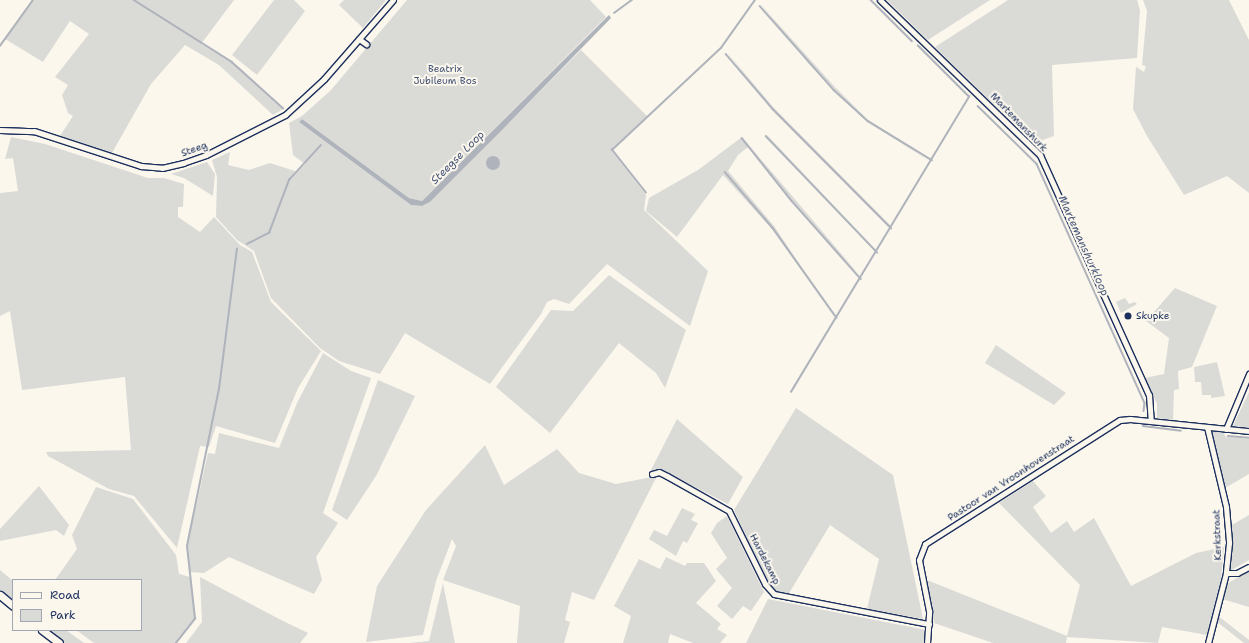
<!DOCTYPE html>
<style>
body{margin:0}
#map{position:relative;width:1249px;height:643px;overflow:hidden;background:#fbf7ec;font-family:"Shantell Sans",sans-serif}
div>[style]{position:absolute}
.green>*{inset:0;background:#dadad7}
.water>*{inset:0;background:#afb3bb}
.round{border-radius:50%}
.stream>*{height:1.5px;margin:-0.75px;padding:0 0.75px;transform-origin:0.75px;border-radius:0.75px;background:#afb3bb}
.roads{filter:drop-shadow(1px 0 #1b2f5e) drop-shadow(-1px 0 #1b2f5e) drop-shadow(0 1px #1b2f5e) drop-shadow(0 -1px #1b2f5e)}
.minor>*{height:5px;margin:-2.5px;padding:0 2.5px;transform-origin:2.5px;border-radius:2.5px;background:#fbf7ec}
.major>*{height:7px;margin:-3.5px;padding:0 3.5px;transform-origin:3.5px;border-radius:3.5px;background:#fbf7ec}
.dots>*{width:11px;height:11px;translate:-50% -50%;box-sizing:border-box;border:2px solid #fbf7ec;border-radius:50%}
span{translate:-50% -50%;white-space:nowrap;text-align:center;line-height:1.15;-webkit-text-stroke:4px #fbf7ec;paint-order:stroke}
.park-label{font-size:10px;color:#415176}
.street-label{font-size:10px;color:#1b2f5e}
.poi-label{font-size:10px;color:#1b2f5e}
.left{translate:0 -50%;text-align:left}
.water-label{font-size:11px;color:#47577a;font-style:italic}
.legend{position:absolute;left:12px;top:579px;width:130px;height:52px;box-sizing:border-box;background:#fbf7ec;border:1px solid #a1a7b3;margin:0;padding:5px 7px;list-style:none;font-size:12px;color:#1b2f5e}
.legend li{display:flex;align-items:center;gap:8px;height:20px}
.legend b{width:20px;border:1px solid #a1a7b3}
</style>
<div id="map">
<div class="green">
<i style="clip-path:polygon(32px 0,234px 0,201px 44px,239px 67px,283px 109px,273px 115px,219px 65px,185px 45px,151px 84px,112px 153px,60px 136px,73px 116px,68px 113px,62px 95px,68px 85px,55px 77px,89px 34px,70px 21px,43px 62px,5px 39px)"></i>
<i style="clip-path:polygon(274px 0,294px 0,305px 11px,257px 75px,232px 55px)"></i>
<i style="clip-path:polygon(344px 0,386px 0,363px 28px,339px 5px)"></i>
<i style="clip-path:polygon(407px 0,590px 0,606px 17px,422px 201px,409px 198px,302px 119px,299px 122px,411px 205px,422px 206px,430px 202px,581px 50px,647px 116px,611px 150px,646px 195px,644px 210px,708px 271px,690px 326px,607px 264px,569px 304px,554px 299px,547px 302px,541px 314px,490px 384px,405px 333px,380px 374px,339px 361px,320px 348px,271px 298px,254px 251px,237px 240px,216px 217px,217px 177px,212px 160px,230px 152px,228px 165px,249px 170px,270px 163px,295px 171px,292px 177px,305px 164px,293px 155px,289px 123px,302px 116px,331px 90px)"></i>
<i style="clip-path:polygon(887px 0,990px 0,928px 40px)"></i>
<i style="clip-path:polygon(1008px 0,1137px 0,1140px 10px,1137px 58px,1052px 65px,1054px 136px,1034px 143px,935px 47px)"></i>
<i style="clip-path:polygon(1143px 0,1229px 0,1249px 40px,1249px 193px,1227px 176px,1184px 195px,1147px 136px,1133px 109px,1136px 67px,1144px 72px,1146px 66px,1142px 65px,1147px 11px)"></i>
<i style="clip-path:polygon(761px 5px,834px 86px,868px 120px,930px 161px,867px 122px,809px 64px)"></i>
<i style="clip-path:polygon(726px 51px,774px 108px,891px 226px,890px 228px,772px 110px)"></i>
<i style="clip-path:polygon(767px 135px,877px 251px,876px 252px,765px 137px)"></i>
<i style="clip-path:polygon(11px 137px,45px 144px,148px 178px,164px 178px,184px 184px,183px 207px,178px 207px,178px 217px,200px 232px,214px 217px,240px 245px,252px 252px,271px 302px,321px 351px,298px 388px,275px 443px,216px 426px,209px 447px,200px 446px,177px 548px,134px 496px,109px 489px,48px 456px,46px 452px,131px 450px,125px 377px,22px 390px,10px 311px,0 316px,0 193px,18px 191px,13px 158px,5px 159px)"></i>
<i style="clip-path:polygon(742px 137px,861px 277px,791px 202px,748px 147px,738px 155px,728px 171px,774px 226px,835px 318px,772px 229px,723px 175px,677px 237px,646px 211px,649px 198px,698px 170px)"></i>
<i style="clip-path:polygon(207px 162px,215px 174px,213px 196px,184px 178px,171px 174px)"></i>
<i style="clip-path:polygon(609px 275px,686px 330px,665px 388px,656px 373px,619px 343px,550px 433px,496px 387px,551px 310px,573px 311px)"></i>
<i style="clip-path:polygon(1175px 288px,1217px 306px,1192px 367px,1178px 371px,1179px 389px,1174px 390px,1173px 420px,1157px 418px,1157px 404px,1145px 378px,1164px 374px,1169px 338px,1146px 321px)"></i>
<i style="clip-path:polygon(1125px 298px,1129px 304px,1135px 302px,1137px 304px,1121px 313px,1116px 302px)"></i>
<i style="clip-path:polygon(996px 345px,1066px 393px,1054px 405px,985px 363px)"></i>
<i style="clip-path:polygon(323px 353px,351px 371px,371px 378px,323px 513px,338px 523px,316px 557px,322px 580px,314px 594px,229px 557px,204px 573px,190px 572px,187px 546px,208px 453px,215px 454px,219px 433px,279px 448px,297px 403px)"></i>
<i style="clip-path:polygon(1217px 362px,1225px 396px,1211px 398px,1211px 395px,1202px 395px,1201px 382px,1195px 382px,1194px 367px)"></i>
<i style="clip-path:polygon(378px 380px,415px 396px,376px 476px,347px 520px,332px 510px)"></i>
<i style="clip-path:polygon(1249px 392px,1249px 428px,1233px 426px)"></i>
<i style="clip-path:polygon(796px 408px,893px 475px,923px 619px,867px 609px,879px 559px,830px 525px,788px 595px,770px 589px,734px 510px)"></i>
<i style="clip-path:polygon(677px 419px,743px 477px,728px 504px,662px 470px,650px 472px)"></i>
<i style="clip-path:polygon(1211px 431px,1223px 432px,1226px 437px,1249px 439px,1249px 474px,1225px 488px)"></i>
<i style="clip-path:polygon(485px 445px,504px 485px,557px 449px,579px 473px,616px 484px,657px 476px,594px 600px,572px 592px,565px 620px,570px 622px,564px 643px,517px 643px,520px 606px,443px 580px,456px 546px,452px 539px,436px 581px,423px 635px,366px 642px,377px 586px,426px 510px)"></i>
<i style="clip-path:polygon(1033px 481px,1046px 496px,1033px 507px,1051px 533px,1067px 521px,1074px 532px,1094px 518px,1131px 586px,1196px 553px,1224px 547px,1221px 579px,1207px 635px,1162px 627px,1158px 643px,1067px 637px,1066px 643px,993px 643px,934px 623px,927px 580px,1067px 636px,1080px 585px,999px 503px)"></i>
<i style="clip-path:polygon(39px 486px,69px 525px,64px 536px,56px 530px,0 541px,0 529px)"></i>
<i style="clip-path:polygon(96px 487px,133px 499px,176px 555px,179px 574px,190px 577px,196px 619px,177px 643px,94px 643px,76px 630px,141px 630px,141px 580px,55px 580px,77px 549px,72px 535px)"></i>
<i style="clip-path:polygon(682px 508px,695px 514px,691px 520px,698px 523px,687px 543px,683px 541px,676px 556px,649px 539px,654px 530px,667px 536px)"></i>
<i style="clip-path:polygon(1249px 515px,1249px 560px,1228px 572px,1230px 526px)"></i>
<i style="clip-path:polygon(727px 516px,764px 592px,751px 611px,743px 606px,732px 619px,717px 606px,732px 588px,716px 569px,727px 558px,711px 533px,717px 523px)"></i>
<i style="clip-path:polygon(666px 557px,685px 566px,687px 563px,704px 563px,716px 581px,696px 603px,721px 624px,717px 629px,727px 635px,720px 643px,693px 643px,670px 634px,668px 643px,623px 643px,631px 616px,614px 606px,639px 559px,660px 569px)"></i>
<i style="clip-path:polygon(0 570px,13px 581px,13px 603px,0 592px)"></i>
<i style="clip-path:polygon(1249px 571px,1249px 607px,1222px 599px,1225px 585px)"></i>
<i style="clip-path:polygon(200px 577px,283px 621px,308px 633px,300px 643px,186px 643px,202px 622px)"></i>
<i style="clip-path:polygon(443px 583px,455px 643px,409px 643px,429px 641px)"></i>
<i style="clip-path:polygon(768px 599px,926px 630px,924px 643px,746px 643px)"></i>
<i style="clip-path:polygon(1217px 615px,1249px 640px,1249px 643px,1244px 643px,1216px 621px)"></i>
<i style="clip-path:polygon(45px 630px,66px 630px,84px 643px,63px 643px)"></i>
</div>
<div class="water">
<i style="clip-path:polygon(609px 15px,611px 18px,502px 130px,430px 202px,422px 206px,411px 205px,299px 122px,302px 119px,409px 198px,422px 201px)"></i>
<i class="round" style="left:486px;top:156px;width:14px;height:14px"></i>
</div>
<div class="stream">
<i style="left:134px;top:0;width:116px;rotate:32.3deg"></i>
<i style="left:232px;top:62px;width:69px;rotate:42deg"></i>
<i style="left:871px;top:0;width:58px;rotate:45deg"></i>
<i style="left:760px;top:6px;width:112px;rotate:48.6deg"></i>
<i style="left:834px;top:90px;width:46px;rotate:42.4deg"></i>
<i style="left:868px;top:121px;width:75px;rotate:31.4deg"></i>
<i style="left:614px;top:13px;width:22px;rotate:-36deg"></i>
<i style="left:0;top:46px;width:57px;rotate:-54.3deg"></i>
<i style="left:726px;top:54px;width:72px;rotate:49.5deg"></i>
<i style="left:773px;top:109px;width:168px;rotate:45.2deg"></i>
<i style="left:978px;top:106px;width:83px;rotate:44.5deg"></i>
<i style="left:1037px;top:164px;width:262px;rotate:65.7deg"></i>
<i style="left:1145px;top:403px;width:8px;rotate:97deg"></i>
<i style="left:766px;top:136px;width:161px;rotate:46.3deg"></i>
<i style="left:742px;top:138px;width:80px;rotate:51.6deg"></i>
<i style="left:792px;top:201px;width:104px;rotate:48.5deg"></i>
<i style="left:725px;top:172px;width:74px;rotate:49.4deg"></i>
<i style="left:773px;top:228px;width:110px;rotate:54.6deg"></i>
<i style="left:646px;top:193px;width:55px;rotate:-128.3deg"></i>
<i style="left:612px;top:150px;width:149px;rotate:-43.1deg"></i>
<i style="left:721px;top:48px;width:59px;rotate:-54.7deg"></i>
<i style="left:247px;top:244px;width:25px;rotate:-27deg"></i>
<i style="left:269px;top:233px;width:57px;rotate:-69.3deg"></i>
<i style="left:289px;top:180px;width:47px;rotate:-47.6deg"></i>
<i style="left:791px;top:392px;width:345px;rotate:-58.9deg"></i>
<i style="left:969px;top:97px;width:72px;rotate:-135deg"></i>
<i style="left:1143px;top:426px;width:38px;rotate:7deg"></i>
<i style="left:1228px;top:436px;width:21px;rotate:5deg"></i>
<i style="left:176px;top:643px;width:31px;rotate:-52deg"></i>
<i style="left:195px;top:619px;width:73px;rotate:-96.3deg"></i>
<i style="left:187px;top:546px;width:160px;rotate:-78.5deg"></i>
<i style="left:219px;top:389px;width:141px;rotate:-82.7deg"></i>
</div>
<div class="roads">
<div class="minor">
<i style="left:880px;top:0;width:223px;rotate:44.1deg"></i>
<i style="left:1040px;top:155px;width:264px;rotate:65.6deg"></i>
<i style="left:1149px;top:395px;width:26px;rotate:86deg"></i>
<i style="left:359px;top:39px;width:9px;rotate:36deg"></i>
<i style="left:0;top:130px;width:34px;rotate:2deg"></i>
<i style="left:34px;top:131px;width:113px;rotate:18.1deg"></i>
<i style="left:141px;top:166px;width:21px;rotate:5deg"></i>
<i style="left:162px;top:168px;width:22px;rotate:-13deg"></i>
<i style="left:183px;top:163px;width:24px;rotate:-19deg"></i>
<i style="left:206px;top:155px;width:89px;rotate:-26.9deg"></i>
<i style="left:285px;top:115px;width:53px;rotate:-42.7deg"></i>
<i style="left:324px;top:79px;width:105px;rotate:-48.9deg"></i>
<i style="left:1207px;top:427px;width:82px;rotate:76.6deg"></i>
<i style="left:1226px;top:507px;width:36px;rotate:85deg"></i>
<i style="left:1229px;top:543px;width:30px;rotate:96deg"></i>
<i style="left:1226px;top:573px;width:72px;rotate:104.4deg"></i>
<i style="left:1226px;top:429px;width:60px;rotate:-67.3deg"></i>
<i style="left:652px;top:474px;width:7px;rotate:-16deg"></i>
<i style="left:659px;top:472px;width:9px;rotate:27deg"></i>
<i style="left:667px;top:476px;width:71px;rotate:29.4deg"></i>
<i style="left:729px;top:511px;width:81px;rotate:63.7deg"></i>
<i style="left:765px;top:584px;width:13px;rotate:48deg"></i>
<i style="left:774px;top:594px;width:158px;rotate:11deg"></i>
<i style="left:1226px;top:573px;width:11px"></i>
<i style="left:1237px;top:573px;width:13px;rotate:-27deg"></i>
<i style="left:927px;top:643px;width:32px;rotate:-86deg"></i>
<i style="left:929px;top:611px;width:52px;rotate:-101.1deg"></i>
<i style="left:919px;top:560px;width:17px;rotate:-69deg"></i>
<i style="left:925px;top:544px;width:231px;rotate:-32.5deg"></i>
<i style="left:1120px;top:420px;width:10px;rotate:-6deg"></i>
<i style="left:1130px;top:419px;width:120px;rotate:5.8deg"></i>
</div>
<div class="major">
<i style="left:0;top:595px;width:17px;rotate:40deg"></i>
<i style="left:42px;top:630px;width:21px;rotate:37deg"></i>
</div>
</div>
<div class="dots">
<i style="left:1128px;top:316px;background:#1b2f5e"></i>
</div>
<div class="park-label">
<span style="left:445px;top:74px">Beatrix<br>Jubileum Bos</span>
</div>
<div class="street-label">
<span style="left:1019px;top:122px;rotate:46deg">Martemanshurk</span>
<span style="left:194px;top:149px;rotate:-20deg">Steeg</span>
<span style="left:1011px;top:478px;rotate:-33deg">Pastoor van Vroonhovenstraat</span>
<span style="left:1217px;top:535px;rotate:-92deg">Kerkstraat</span>
<span style="left:765px;top:559px;rotate:63deg">Hardekamp</span>
</div>
<div class="poi-label">
<span class="left" style="left:1136px;top:316px">Skupke</span>
</div>
<div class="water-label">
<span style="left:458px;top:158px;rotate:-45deg">Steegse Loop</span>
<span style="left:1083px;top:246px;rotate:66deg">Martemanshurkloop</span>
</div>
<ul class="legend">
<li><b style="height:5px;background:#fbf7ec"></b>Road</li>
<li><b style="height:11px;background:#dadad7"></b>Park</li>
</ul>
</div>
